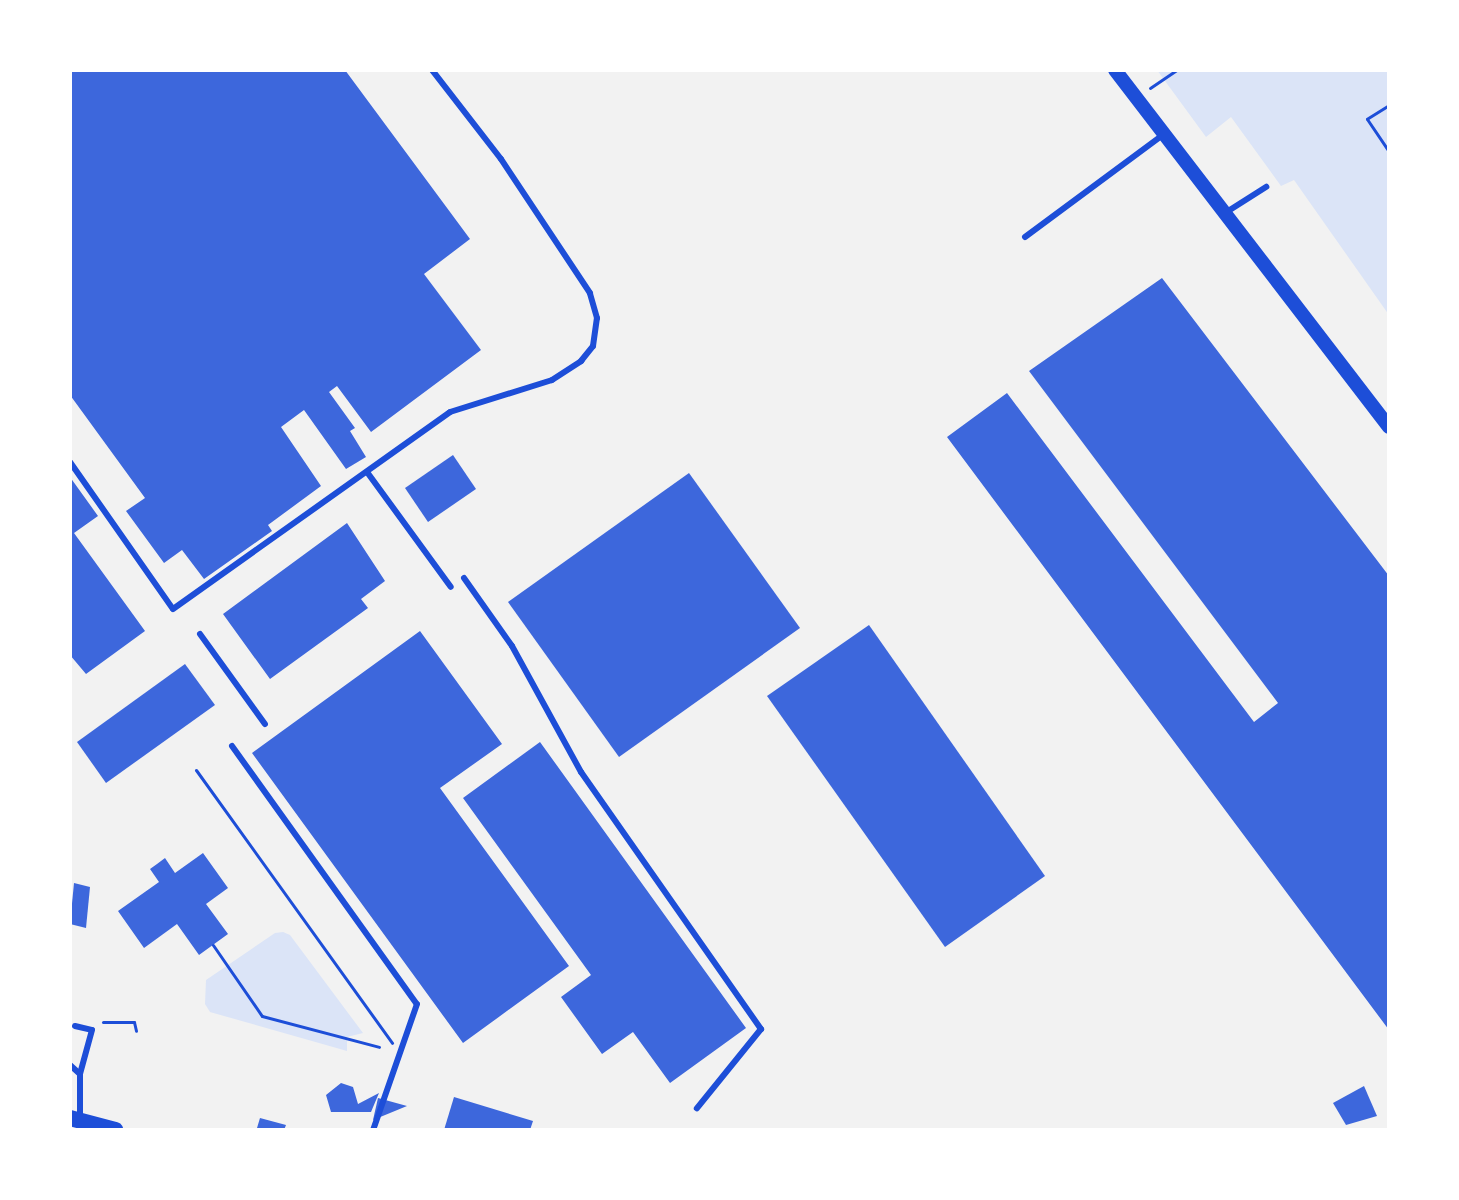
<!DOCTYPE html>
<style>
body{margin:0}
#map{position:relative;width:1459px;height:1200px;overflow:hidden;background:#f2f2f2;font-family:Karla,sans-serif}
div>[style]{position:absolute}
.green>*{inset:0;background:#dbe4f7}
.building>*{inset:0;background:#3d67dc}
.path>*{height:3px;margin:-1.5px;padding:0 1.5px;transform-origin:1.5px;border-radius:1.5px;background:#1d4ed8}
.service>*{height:6px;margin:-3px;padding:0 3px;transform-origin:3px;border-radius:3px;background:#1d4ed8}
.tertiary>*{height:14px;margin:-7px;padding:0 7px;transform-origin:7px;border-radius:7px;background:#1d4ed8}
.secondary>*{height:16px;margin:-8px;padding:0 8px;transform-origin:8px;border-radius:8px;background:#1d4ed8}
span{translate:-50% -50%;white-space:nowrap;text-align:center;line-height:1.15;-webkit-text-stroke:8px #fff;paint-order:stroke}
.frame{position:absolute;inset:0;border:72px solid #fff;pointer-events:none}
</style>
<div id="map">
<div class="green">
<i style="clip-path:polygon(1157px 70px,1389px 70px,1389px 315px,1294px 180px,1281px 186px,1231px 117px,1206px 137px)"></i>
<i style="clip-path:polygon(283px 932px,290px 935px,363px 1033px,347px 1037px,347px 1051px,210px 1012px,205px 1004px,206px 980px,275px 933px)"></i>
</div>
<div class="building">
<i style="clip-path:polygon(70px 70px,345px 70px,470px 239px,424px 274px,481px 350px,371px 432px,337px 386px,329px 392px,355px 428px,350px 431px,366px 457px,346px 469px,304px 410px,281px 427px,321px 486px,268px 525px,272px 531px,204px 579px,182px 550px,164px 563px,126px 511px,145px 498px,70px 395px)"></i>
<i style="clip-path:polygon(1162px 278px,1389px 576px,1389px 1030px,947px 437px,1007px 393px,1254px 722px,1278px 703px,1029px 371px)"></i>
<i style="clip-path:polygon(453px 455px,476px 489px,428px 522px,405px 488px)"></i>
<i style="clip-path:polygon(689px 473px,800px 628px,619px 757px,508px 602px)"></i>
<i style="clip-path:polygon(70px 477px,98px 516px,74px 533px,145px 631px,86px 674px,70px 655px)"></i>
<i style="clip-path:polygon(347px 523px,385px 581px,361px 599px,368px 608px,270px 679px,223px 614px)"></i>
<i style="clip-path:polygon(869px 625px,1045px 876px,945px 947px,767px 696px)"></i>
<i style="clip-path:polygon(420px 631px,502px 744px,440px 788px,569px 966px,463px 1043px,252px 753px)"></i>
<i style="clip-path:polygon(185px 664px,215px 705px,106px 783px,77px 742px)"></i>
<i style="clip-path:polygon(540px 742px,746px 1028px,670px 1083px,633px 1032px,602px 1054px,561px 997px,591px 975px,463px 798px)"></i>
<i style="clip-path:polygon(203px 853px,228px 888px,206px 904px,228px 934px,199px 955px,177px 924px,144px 948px,118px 911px,159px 882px,150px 869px,157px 864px,165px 858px,175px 873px)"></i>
<i style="clip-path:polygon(74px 883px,90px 887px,86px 928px,70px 924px)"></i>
<i style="clip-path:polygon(341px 1083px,353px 1087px,358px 1104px,379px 1093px,371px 1112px,331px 1112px,326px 1095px)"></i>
<i style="clip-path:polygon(1364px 1086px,1377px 1116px,1346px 1125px,1333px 1103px)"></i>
<i style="clip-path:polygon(454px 1097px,533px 1121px,530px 1130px,444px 1130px)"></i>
<i style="clip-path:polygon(378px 1098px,407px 1106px,373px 1120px)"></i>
<i style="clip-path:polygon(260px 1118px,286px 1125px,284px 1130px,257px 1128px)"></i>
</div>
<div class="path">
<i style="left:1150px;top:88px;width:32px;rotate:-34deg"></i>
<i style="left:1389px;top:105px;width:26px;rotate:148deg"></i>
<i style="left:1367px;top:119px;width:40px;rotate:56deg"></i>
<i style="left:196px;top:770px;width:336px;rotate:54.3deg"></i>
<i style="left:213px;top:945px;width:86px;rotate:55.4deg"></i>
<i style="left:262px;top:1016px;width:121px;rotate:14.8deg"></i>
<i style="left:103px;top:1022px;width:31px"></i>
<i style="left:134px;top:1022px;width:9px;rotate:77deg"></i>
</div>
<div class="service">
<i style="left:1225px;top:213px;width:49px;rotate:-32.4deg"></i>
<i style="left:1025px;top:237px;width:172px;rotate:-36.5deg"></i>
<i style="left:70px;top:462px;width:179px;rotate:55deg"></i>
<i style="left:173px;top:609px;width:340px;rotate:-35.4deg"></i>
<i style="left:450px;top:412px;width:107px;rotate:-17.4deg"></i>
<i style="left:552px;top:380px;width:35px;rotate:-33deg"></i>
<i style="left:581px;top:361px;width:19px;rotate:-51deg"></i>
<i style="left:593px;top:346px;width:28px;rotate:-82deg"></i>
<i style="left:597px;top:318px;width:26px;rotate:-106deg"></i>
<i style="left:590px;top:293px;width:161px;rotate:-123.6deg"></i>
<i style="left:501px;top:159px;width:113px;rotate:-127.8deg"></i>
<i style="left:367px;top:472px;width:142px;rotate:53.9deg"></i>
<i style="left:464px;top:578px;width:83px;rotate:54.8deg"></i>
<i style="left:512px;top:646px;width:144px;rotate:61.3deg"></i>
<i style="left:581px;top:772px;width:314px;rotate:55deg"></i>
<i style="left:761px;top:1029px;width:102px;rotate:129deg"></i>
<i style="left:200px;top:634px;width:111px;rotate:54.2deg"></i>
<i style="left:232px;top:746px;width:317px;rotate:54.4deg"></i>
<i style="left:417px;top:1004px;width:133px;rotate:109.2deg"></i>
<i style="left:75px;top:1026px;width:17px;rotate:13deg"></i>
<i style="left:92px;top:1030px;width:46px;rotate:105.3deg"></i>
<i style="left:70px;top:1065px;width:13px;rotate:42deg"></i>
<i style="left:80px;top:1074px;width:43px;rotate:90deg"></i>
</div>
<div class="tertiary">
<i style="left:1115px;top:70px;width:450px;rotate:52.5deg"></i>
</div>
<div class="secondary">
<i style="left:70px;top:1118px;width:47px;rotate:14.9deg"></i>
</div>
<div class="frame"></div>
</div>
